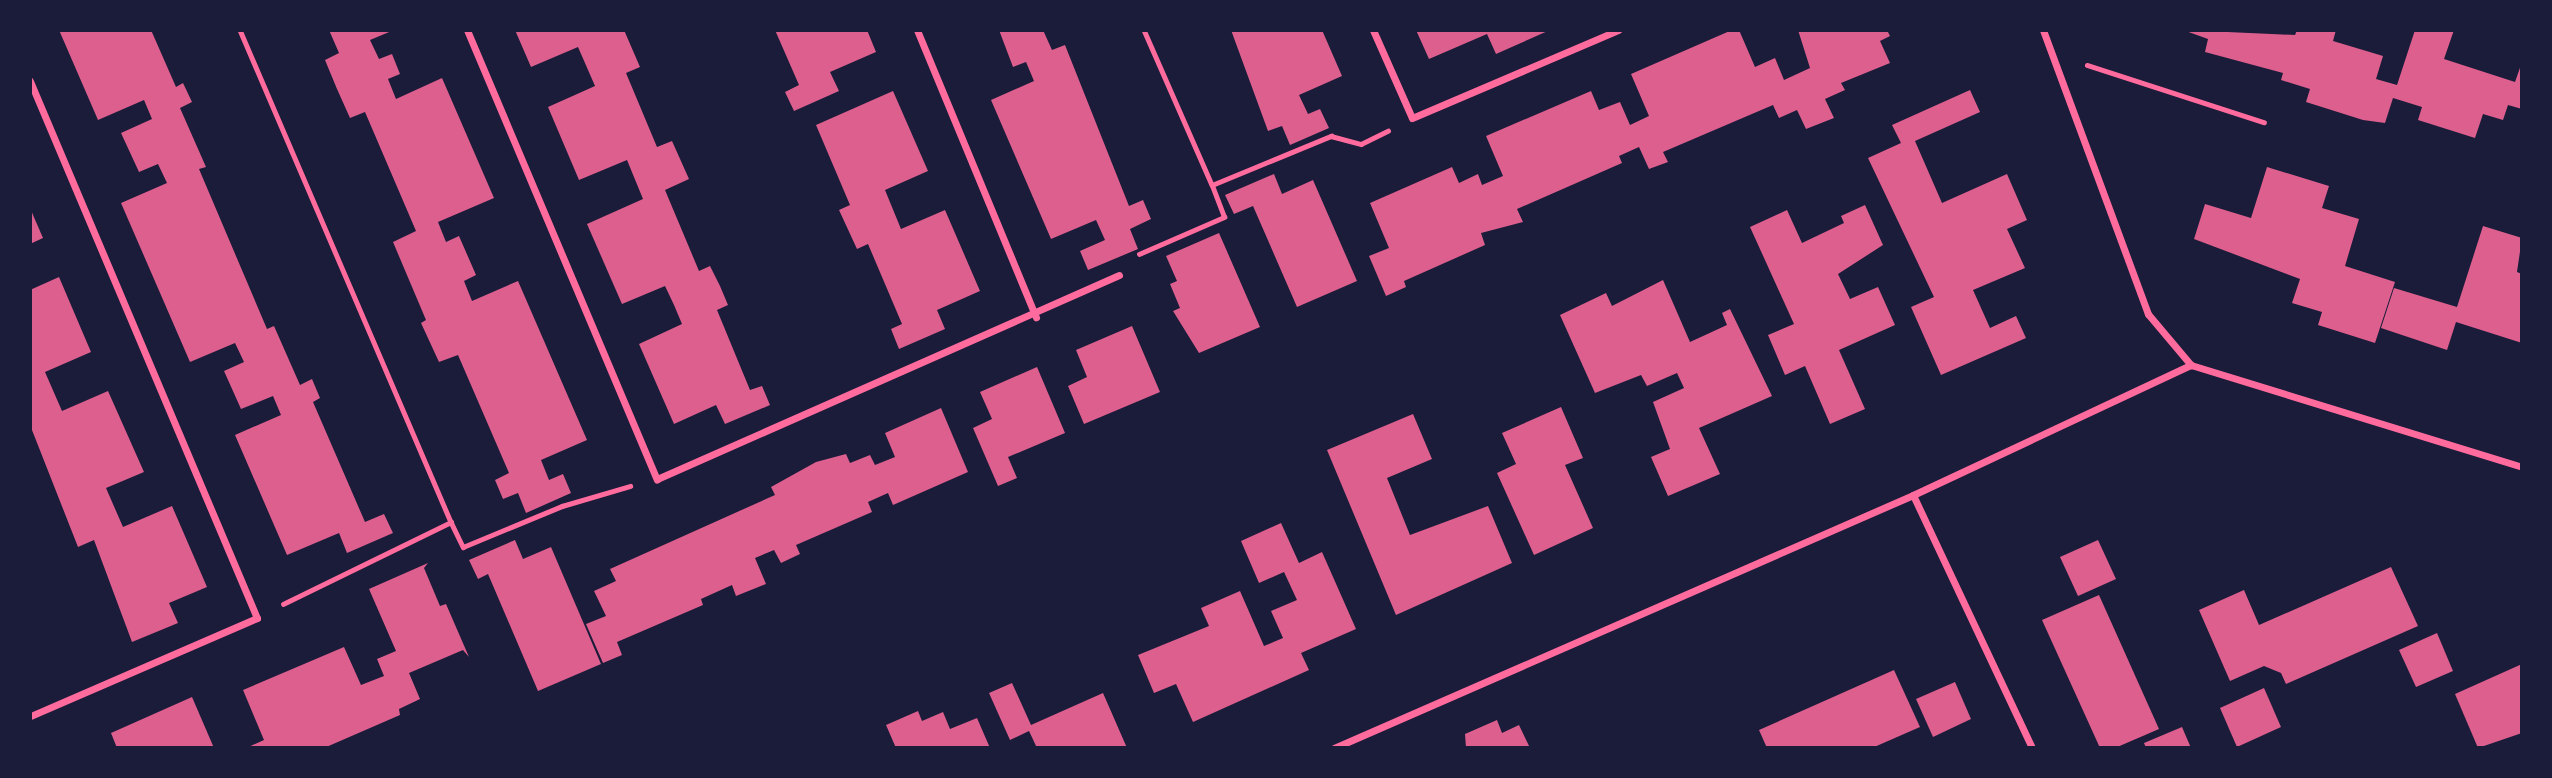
<!DOCTYPE html>
<style>
body{margin:0}
#map{position:relative;width:2552px;height:778px;overflow:hidden;background:#1b1b3a;font-family:Inter,sans-serif}
div>[style]{position:absolute}
.building>*{inset:0;background:#dd5f8e}
.path>*{height:4.5px;margin:-2.25px;padding:0 2.25px;transform-origin:2.25px;border-radius:2.25px;background:#ff6b9d}
.minor>*{height:7px;margin:-3.5px;padding:0 3.5px;transform-origin:3.5px;border-radius:3.5px;background:#ff6b9d}
span{translate:-50% -50%;white-space:nowrap;text-align:center;line-height:1.15;-webkit-text-stroke:6px #1b1b3a;paint-order:stroke}
.frame{position:absolute;inset:0;border:32px solid #1b1b3a;pointer-events:none}
</style>
<div id="map">
<div class="building">
<i style="clip-path:polygon(59px 30px,151px 30px,176px 87px,183px 83px,192px 102px,180px 108px,206px 167px,199px 169px,267px 329px,274px 326px,300px 385px,312px 379px,320px 398px,313px 402px,365px 522px,384px 514px,393px 533px,347px 553px,339px 533px,287px 555px,235px 435px,281px 415px,273px 396px,241px 409px,224px 371px,244px 362px,235px 343px,190px 362px,121px 203px,167px 183px,158px 164px,139px 172px,121px 133px,152px 119px,144px 100px,98px 120px)"></i>
<i style="clip-path:polygon(329px 30px,394px 30px,370px 40px,379px 59px,392px 54px,400px 74px,388px 79px,396px 99px,442px 78px,494px 198px,438px 222px,446px 242px,459px 236px,476px 275px,464px 281px,472px 301px,518px 281px,587px 440px,541px 460px,549px 480px,563px 474px,571px 493px,526px 513px,518px 493px,503px 499px,495px 480px,509px 473px,458px 355px,439px 362px,421px 323px,426px 320px,393px 242px,416px 231px,365px 112px,350px 118px,337px 89px,325px 60px,339px 53px)"></i>
<i style="clip-path:polygon(515px 30px,624px 30px,640px 67px,626px 73px,657px 147px,672px 141px,689px 179px,665px 190px,699px 271px,710px 266px,720px 286px,728px 305px,717px 310px,750px 390px,762px 386px,770px 405px,725px 424px,716px 405px,674px 424px,639px 344px,682px 324px,674px 305px,665px 286px,622px 304px,587px 224px,643px 199px,627px 160px,579px 180px,548px 107px,595px 86px,578px 47px,531px 67px)"></i>
<i style="clip-path:polygon(775px 30px,867px 30px,876px 52px,830px 72px,839px 91px,794px 111px,785px 92px,799px 85px)"></i>
<i style="clip-path:polygon(999px 30px,1043px 30px,1052px 50px,1065px 45px,1129px 206px,1143px 200px,1151px 219px,1130px 229px,1138px 249px,1088px 270px,1080px 251px,1105px 240px,1096px 220px,1051px 239px,991px 100px,1034px 81px,1026px 62px,1013px 67px)"></i>
<i style="clip-path:polygon(1231px 30px,1322px 30px,1342px 76px,1299px 95px,1308px 114px,1320px 109px,1329px 128px,1290px 145px,1282px 126px,1268px 131px)"></i>
<i style="clip-path:polygon(1416px 30px,1550px 30px,1496px 54px,1487px 34px,1429px 59px)"></i>
<i style="clip-path:polygon(1732px 30px,1739px 30px,1755px 67px,1775px 58px,1784px 80px,1810px 68px,1798px 30px,1887px 30px,1890px 36px,1880px 41px,1890px 63px,1841px 83px,1845px 90px,1825px 99px,1834px 118px,1806px 129px,1797px 110px,1779px 118px,1773px 105px,1663px 152px,1668px 162px,1649px 169px,1639px 147px,1619px 156px,1622px 163px,1517px 209px,1523px 222px,1481px 233px,1485px 245px,1404px 281px,1406px 287px,1386px 296px,1369px 256px,1389px 248px,1370px 203px,1452px 167px,1459px 183px,1478px 174px,1482px 185px,1503px 176px,1486px 136px,1591px 91px,1599px 110px,1620px 102px,1630px 125px,1649px 116px,1631px 74px)"></i>
<i style="clip-path:polygon(2183px 30px,2295px 35px,2297px 30px,2336px 30px,2333px 41px,2383px 56px,2376px 79px,2397px 85px,2415px 30px,2454px 30px,2444px 59px,2515px 82px,2522px 62px,2522px 109px,2508px 105px,2503px 120px,2483px 114px,2475px 138px,2418px 120px,2422px 107px,2393px 98px,2385px 123px,2363px 120px,2306px 102px,2310px 89px,2281px 80px,2283px 73px,2205px 52px,2208px 39px)"></i>
<i style="clip-path:polygon(1970px 90px,1980px 112px,1915px 141px,1942px 203px,2007px 174px,2027px 220px,2007px 229px,2025px 268px,1973px 290px,1990px 328px,2016px 316px,2026px 338px,1941px 375px,1911px 307px,1934px 297px,1868px 158px,1901px 143px,1892px 125px)"></i>
<i style="clip-path:polygon(893px 91px,928px 171px,885px 190px,901px 229px,945px 210px,980px 291px,937px 310px,945px 329px,899px 349px,891px 329px,902px 324px,868px 244px,857px 249px,839px 210px,850px 205px,816px 125px)"></i>
<i style="clip-path:polygon(2267px 167px,2329px 186px,2322px 208px,2359px 219px,2345px 266px,2395px 282px,2375px 343px,2318px 325px,2322px 312px,2292px 303px,2300px 279px,2194px 239px,2205px 204px,2251px 218px)"></i>
<i style="clip-path:polygon(1274px 174px,1282px 194px,1313px 180px,1357px 281px,1297px 307px,1253px 206px,1234px 214px,1225px 195px)"></i>
<i style="clip-path:polygon(1865px 205px,1883px 245px,1838px 274px,1850px 299px,1878px 287px,1895px 325px,1839px 350px,1865px 409px,1830px 424px,1805px 366px,1785px 375px,1768px 335px,1794px 324px,1750px 227px,1787px 210px,1802px 243px,1844px 223px,1841px 216px)"></i>
<i style="clip-path:polygon(30px 208px,43px 238px,30px 244px)"></i>
<i style="clip-path:polygon(2483px 226px,2522px 238px,2517px 272px,2522px 274px,2522px 343px,2456px 322px,2447px 350px,2381px 328px,2394px 288px,2457px 307px)"></i>
<i style="clip-path:polygon(1219px 233px,1260px 327px,1199px 353px,1173px 311px,1180px 308px,1170px 284px,1177px 281px,1166px 256px)"></i>
<i style="clip-path:polygon(59px 277px,91px 352px,45px 372px,62px 411px,108px 391px,144px 472px,106px 488px,123px 527px,172px 506px,207px 587px,169px 603px,178px 623px,132px 642px,94px 540px,78px 547px,30px 425px,30px 290px)"></i>
<i style="clip-path:polygon(1663px 280px,1690px 342px,1727px 325px,1722px 313px,1730px 309px,1772px 396px,1699px 428px,1720px 474px,1668px 496px,1651px 457px,1670px 449px,1653px 402px,1684px 388px,1677px 373px,1647px 386px,1641px 375px,1595px 393px,1560px 315px,1606px 293px,1612px 306px)"></i>
<i style="clip-path:polygon(1132px 326px,1160px 392px,1084px 424px,1068px 386px,1087px 377px,1076px 350px)"></i>
<i style="clip-path:polygon(1037px 367px,1065px 433px,1008px 457px,1017px 478px,998px 486px,973px 428px,992px 419px,980px 392px)"></i>
<i style="clip-path:polygon(1561px 407px,1583px 458px,1565px 465px,1593px 528px,1534px 555px,1497px 473px,1516px 464px,1502px 433px)"></i>
<i style="clip-path:polygon(941px 408px,968px 472px,893px 505px,888px 493px,868px 502px,872px 512px,796px 545px,800px 554px,781px 563px,774px 550px,755px 558px,766px 584px,736px 596px,732px 585px,701px 599px,703px 605px,617px 642px,622px 655px,603px 663px,586px 624px,606px 616px,594px 591px,616px 581px,610px 569px,775px 495px,771px 487px,816px 462px,846px 454px,850px 463px,870px 455px,875px 465px,895px 457px,885px 433px)"></i>
<i style="clip-path:polygon(1413px 414px,1432px 459px,1387px 478px,1410px 535px,1488px 506px,1512px 563px,1396px 615px,1327px 450px)"></i>
<i style="clip-path:polygon(1281px 523px,1299px 563px,1322px 552px,1356px 629px,1301px 653px,1309px 670px,1193px 722px,1176px 684px,1154px 693px,1138px 655px,1209px 626px,1201px 608px,1240px 591px,1264px 646px,1283px 638px,1271px 611px,1297px 600px,1284px 572px,1259px 583px,1241px 541px)"></i>
<i style="clip-path:polygon(515px 540px,523px 559px,551px 547px,601px 664px,538px 691px,488px 574px,478px 579px,469px 560px)"></i>
<i style="clip-path:polygon(2098px 540px,2116px 579px,2078px 596px,2060px 557px)"></i>
<i style="clip-path:polygon(428px 563px,424px 568px,440px 606px,446px 604px,469px 657px,463px 650px,409px 673px,420px 699px,399px 709px,400px 715px,324px 748px,246px 748px,264px 740px,243px 690px,344px 647px,361px 685px,384px 676px,377px 659px,396px 651px,369px 589px)"></i>
<i style="clip-path:polygon(2391px 567px,2418px 626px,2286px 684px,2281px 673px,2264px 666px,2230px 681px,2199px 610px,2244px 590px,2259px 625px)"></i>
<i style="clip-path:polygon(2099px 595px,2159px 729px,2115px 748px,2100px 748px,2042px 620px)"></i>
<i style="clip-path:polygon(2437px 633px,2453px 671px,2416px 687px,2399px 650px)"></i>
<i style="clip-path:polygon(2522px 664px,2522px 733px,2478px 748px,2455px 694px)"></i>
<i style="clip-path:polygon(1894px 670px,1920px 727px,1872px 748px,1767px 748px,1759px 730px)"></i>
<i style="clip-path:polygon(1955px 682px,1971px 719px,1933px 737px,1916px 699px)"></i>
<i style="clip-path:polygon(1012px 683px,1031px 725px,1103px 693px,1127px 748px,1037px 748px,1029px 731px,1010px 740px,989px 693px)"></i>
<i style="clip-path:polygon(2264px 688px,2281px 727px,2237px 747px,2220px 708px)"></i>
<i style="clip-path:polygon(192px 697px,214px 748px,117px 748px,111px 733px)"></i>
<i style="clip-path:polygon(918px 711px,922px 721px,943px 712px,950px 729px,977px 718px,990px 748px,896px 748px,886px 725px)"></i>
<i style="clip-path:polygon(1497px 720px,1502px 733px,1519px 725px,1530px 748px,1466px 748px,1465px 734px)"></i>
<i style="clip-path:polygon(2182px 727px,2191px 748px,2146px 748px,2144px 743px)"></i>
</div>
<div class="path">
<i style="left:240px;top:30px;width:535px;rotate:66.79deg"></i>
<i style="left:1144px;top:30px;width:169px;rotate:66.3deg"></i>
<i style="left:2087px;top:65px;width:186px;rotate:17.9deg"></i>
<i style="left:1139px;top:254px;width:93px;rotate:-23.5deg"></i>
<i style="left:1224px;top:217px;width:34px;rotate:-111deg"></i>
<i style="left:1212px;top:185px;width:129px;rotate:-22.4deg"></i>
<i style="left:1331px;top:136px;width:31px;rotate:15deg"></i>
<i style="left:1361px;top:144px;width:30px;rotate:-26deg"></i>
<i style="left:283px;top:604px;width:187px;rotate:-26deg"></i>
<i style="left:451px;top:522px;width:28px;rotate:64deg"></i>
<i style="left:463px;top:547px;width:107px;rotate:-22.5deg"></i>
<i style="left:562px;top:506px;width:71px;rotate:-16.4deg"></i>
</div>
<div class="minor">
<i style="left:467px;top:30px;width:488px;rotate:67.1deg"></i>
<i style="left:657px;top:479px;width:505px;rotate:-23.82deg"></i>
<i style="left:917px;top:30px;width:311px;rotate:67.5deg"></i>
<i style="left:1373px;top:30px;width:96px;rotate:66.1deg"></i>
<i style="left:1412px;top:118px;width:224px;rotate:-23.1deg"></i>
<i style="left:2043px;top:30px;width:303px;rotate:69.7deg"></i>
<i style="left:2148px;top:314px;width:67px;rotate:49.9deg"></i>
<i style="left:30px;top:81px;width:583px;rotate:67.09deg"></i>
<i style="left:257px;top:618px;width:247px;rotate:156.6deg"></i>
<i style="left:1913px;top:495px;width:280px;rotate:64.8deg"></i>
<i style="left:1334px;top:748px;width:632px;rotate:-23.6deg"></i>
<i style="left:1913px;top:495px;width:307px;rotate:-25.1deg"></i>
<i style="left:2191px;top:365px;width:346px;rotate:17.1deg"></i>
</div>
<div class="frame"></div>
</div>
